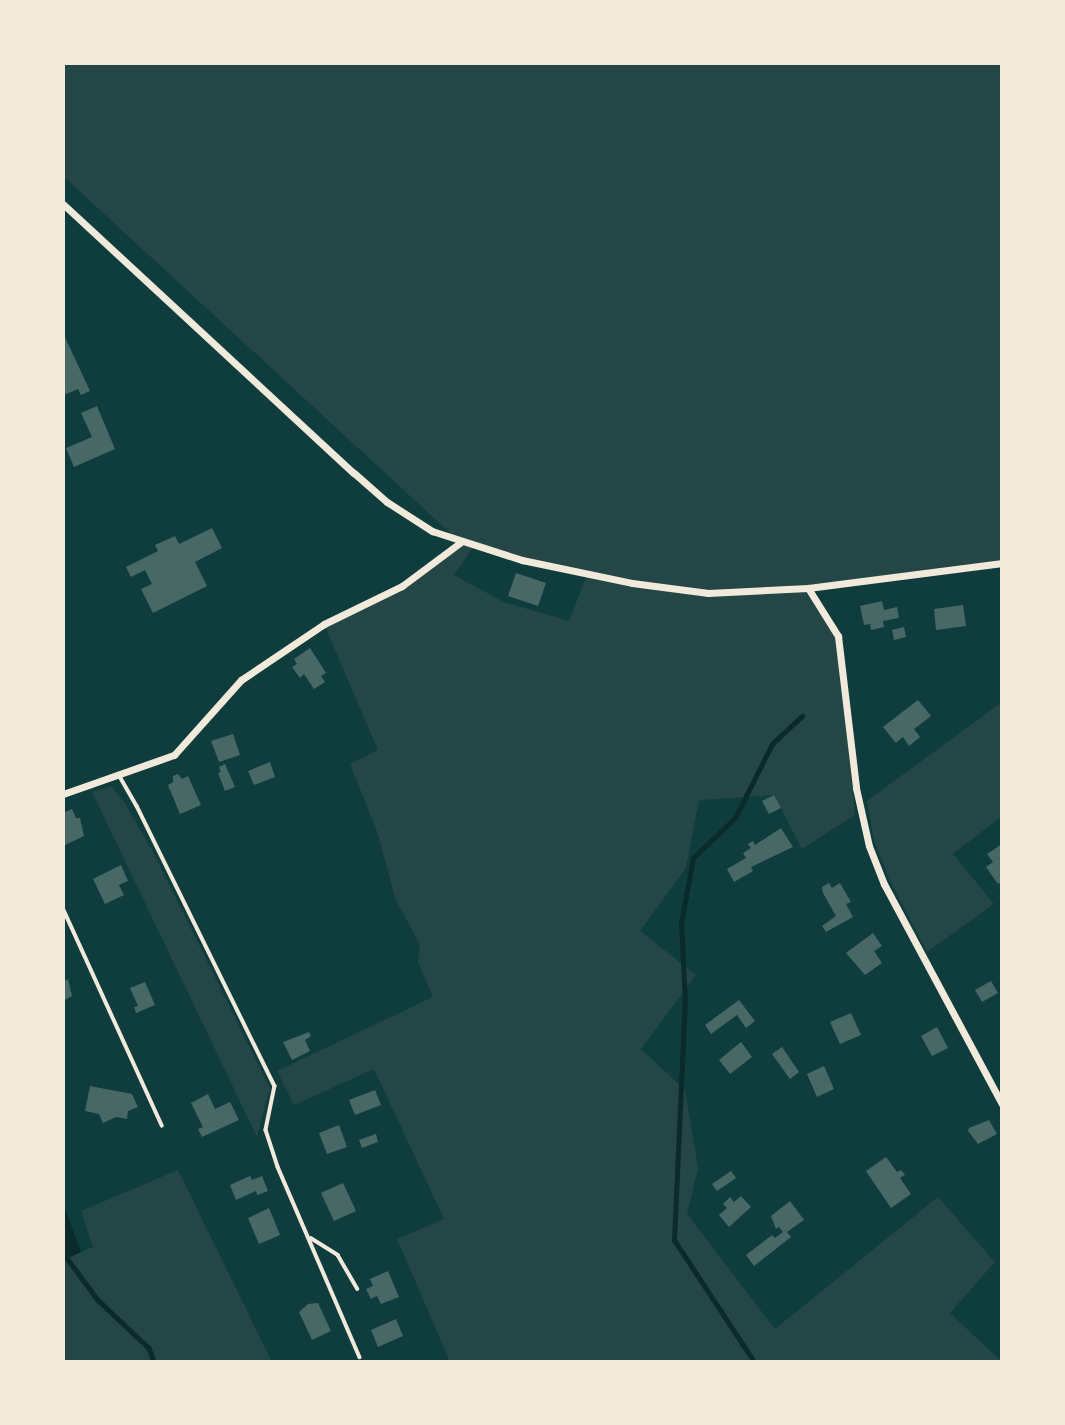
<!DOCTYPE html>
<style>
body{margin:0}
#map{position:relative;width:1065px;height:1425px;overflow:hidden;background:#0f3d3e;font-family:"Space Grotesk",sans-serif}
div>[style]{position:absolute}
.green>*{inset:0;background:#244646}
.water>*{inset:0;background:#0a2a2b}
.stream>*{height:4.5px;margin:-2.25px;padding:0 2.25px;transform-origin:2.25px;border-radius:2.25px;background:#0a2a2b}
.building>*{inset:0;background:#486865}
.service>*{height:3.5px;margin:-1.75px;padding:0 1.75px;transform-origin:1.75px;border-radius:1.75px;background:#f1e9da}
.minor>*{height:7px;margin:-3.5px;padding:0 3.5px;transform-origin:3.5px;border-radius:3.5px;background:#f1e9da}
span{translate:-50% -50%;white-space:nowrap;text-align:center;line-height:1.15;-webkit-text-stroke:7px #f1e9da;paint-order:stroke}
.frame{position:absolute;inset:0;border:65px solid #f1e9da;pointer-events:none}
</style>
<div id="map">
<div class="green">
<i style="clip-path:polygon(evenodd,63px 63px,1002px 63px,1002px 563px,808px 588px,838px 636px,855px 815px,802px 849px,774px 795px,699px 800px,686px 868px,640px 931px,696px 975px,641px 1049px,685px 1090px,698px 1168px,687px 1214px,775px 1329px,938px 1197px,995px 1262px,950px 1313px,1002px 1362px,450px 1362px,397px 1239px,444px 1219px,374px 1069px,294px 1105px,277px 1071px,433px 997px,418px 962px,420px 945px,395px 898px,378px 834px,350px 764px,378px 750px,324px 624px,402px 586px,460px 542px,63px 176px,63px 63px,474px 546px,587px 575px,569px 621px,504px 602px,454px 575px,474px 546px)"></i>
<i style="clip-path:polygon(1002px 702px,1002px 816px,953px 854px,994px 904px,927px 952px,889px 879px,873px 837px,867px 801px)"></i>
<i style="clip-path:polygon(111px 786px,125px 803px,154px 854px,270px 1088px,257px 1137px,92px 792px)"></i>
<i style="clip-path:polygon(178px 1170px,272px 1362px,63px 1362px,63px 1260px,93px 1247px,81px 1211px)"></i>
</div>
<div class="water">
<i style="clip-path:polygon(63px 1203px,81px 1252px,63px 1260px)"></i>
</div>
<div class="stream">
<i style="left:67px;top:1258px;width:52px;rotate:53.6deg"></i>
<i style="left:98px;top:1300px;width:70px;rotate:43.3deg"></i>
<i style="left:149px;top:1348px;width:15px;rotate:70deg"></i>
<i style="left:754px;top:1362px;width:146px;rotate:-123.3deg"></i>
<i style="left:674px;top:1240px;width:238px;rotate:-87.4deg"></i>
<i style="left:685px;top:1002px;width:78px;rotate:-92.9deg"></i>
<i style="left:681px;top:924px;width:67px;rotate:-79.7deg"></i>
<i style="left:693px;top:858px;width:58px;rotate:-43.6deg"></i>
<i style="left:735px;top:818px;width:83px;rotate:-63.4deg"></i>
<i style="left:772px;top:744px;width:41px;rotate:-43deg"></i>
</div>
<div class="building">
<i style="clip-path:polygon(63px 333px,90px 391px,81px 395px,78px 389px,64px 395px,63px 393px)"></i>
<i style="clip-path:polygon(97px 406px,115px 449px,74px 467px,66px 448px,92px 437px,81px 413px)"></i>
<i style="clip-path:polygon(212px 528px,222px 548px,195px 562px,207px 586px,153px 613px,141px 589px,152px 584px,145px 570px,131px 577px,126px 567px,158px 551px,155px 545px,175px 536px,179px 544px)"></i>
<i style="clip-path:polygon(516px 573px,546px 583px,538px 606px,508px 596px)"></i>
<i style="clip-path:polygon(882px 601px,884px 610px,897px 607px,899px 618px,883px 621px,884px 627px,871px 630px,870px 624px,864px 625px,860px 606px)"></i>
<i style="clip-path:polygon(963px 605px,966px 626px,936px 630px,934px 609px)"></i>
<i style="clip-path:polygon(904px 627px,906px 637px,894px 640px,892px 630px)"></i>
<i style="clip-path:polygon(310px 648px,326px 673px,321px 676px,325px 682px,314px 689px,304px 674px,300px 678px,292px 667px,297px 664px,294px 659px)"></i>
<i style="clip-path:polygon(918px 700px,931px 716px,914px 729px,920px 737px,909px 746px,903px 737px,896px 743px,883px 727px)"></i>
<i style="clip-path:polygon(233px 734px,240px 755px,219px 762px,211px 741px)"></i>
<i style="clip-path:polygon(270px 762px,275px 777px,254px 785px,248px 771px)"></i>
<i style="clip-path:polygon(225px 764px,235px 787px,225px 791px,218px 773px,221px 772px,219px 767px)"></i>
<i style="clip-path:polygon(178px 774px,182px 779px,188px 776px,201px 805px,180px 814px,168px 785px,173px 782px,173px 776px)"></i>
<i style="clip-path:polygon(774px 795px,781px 808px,769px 814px,762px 801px)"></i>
<i style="clip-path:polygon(72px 809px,76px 818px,80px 818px,84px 836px,63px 846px,63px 813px)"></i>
<i style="clip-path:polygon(781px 828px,793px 847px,751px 867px,753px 871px,734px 882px,727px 869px,746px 858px,743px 853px,751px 848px,748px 844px,753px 841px,755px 845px)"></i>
<i style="clip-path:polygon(1002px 844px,1002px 881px,998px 884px,986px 867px,993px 862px,987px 854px)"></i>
<i style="clip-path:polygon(121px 865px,128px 881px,119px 885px,124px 895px,105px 904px,93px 879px)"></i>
<i style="clip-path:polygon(829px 883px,832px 888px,840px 883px,851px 902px,846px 904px,853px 917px,826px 932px,822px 926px,836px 916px,823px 893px,822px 887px)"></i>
<i style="clip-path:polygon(873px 933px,882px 946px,874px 951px,882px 963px,865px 975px,846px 953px)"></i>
<i style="clip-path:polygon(68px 979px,72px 996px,63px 1001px,63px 982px)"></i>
<i style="clip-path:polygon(991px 981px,998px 993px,982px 1002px,975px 990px)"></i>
<i style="clip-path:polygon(145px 982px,155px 1005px,136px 1013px,134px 1007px,138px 1006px,130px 988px)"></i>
<i style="clip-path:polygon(739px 1000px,755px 1021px,746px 1028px,737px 1015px,711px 1034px,705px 1025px)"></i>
<i style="clip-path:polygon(851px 1013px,861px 1035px,840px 1044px,830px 1022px)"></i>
<i style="clip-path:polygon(937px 1027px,948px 1048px,932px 1056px,921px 1036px)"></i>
<i style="clip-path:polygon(309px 1032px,311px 1036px,305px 1040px,310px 1051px,292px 1060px,283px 1042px)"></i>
<i style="clip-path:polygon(741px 1042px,752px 1057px,730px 1074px,719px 1060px)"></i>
<i style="clip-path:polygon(782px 1047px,799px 1072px,790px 1079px,772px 1054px)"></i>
<i style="clip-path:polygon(824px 1066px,834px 1089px,817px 1097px,807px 1074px)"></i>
<i style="clip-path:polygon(90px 1086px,132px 1094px,138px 1107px,128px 1111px,127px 1119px,116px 1117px,103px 1123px,99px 1114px,85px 1111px)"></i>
<i style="clip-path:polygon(375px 1090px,381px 1105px,355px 1115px,349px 1100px)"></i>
<i style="clip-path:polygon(208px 1094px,215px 1109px,230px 1102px,239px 1120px,202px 1137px,198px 1129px,203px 1127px,191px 1103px)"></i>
<i style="clip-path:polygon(989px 1120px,997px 1134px,978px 1144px,968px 1131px,969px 1128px)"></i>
<i style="clip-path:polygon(339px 1125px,347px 1147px,327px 1154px,319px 1133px)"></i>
<i style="clip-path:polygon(376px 1134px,378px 1142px,362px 1148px,359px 1140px)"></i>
<i style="clip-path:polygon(886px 1157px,897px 1172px,901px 1170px,905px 1175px,900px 1178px,911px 1194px,891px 1208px,866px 1171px)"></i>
<i style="clip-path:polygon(731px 1171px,736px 1178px,717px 1191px,712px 1184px)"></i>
<i style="clip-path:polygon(250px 1176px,252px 1180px,262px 1176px,268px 1191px,257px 1195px,256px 1191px,236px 1200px,230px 1185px)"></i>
<i style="clip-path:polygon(343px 1183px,356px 1211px,334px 1221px,321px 1193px)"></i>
<i style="clip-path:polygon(741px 1196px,751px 1207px,729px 1227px,719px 1215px,727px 1208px,723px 1204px,730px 1197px,734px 1202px)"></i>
<i style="clip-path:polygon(790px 1201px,804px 1220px,787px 1232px,791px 1237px,754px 1266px,746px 1255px,772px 1235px,775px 1238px,783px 1232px,779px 1227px,776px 1229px,771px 1216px)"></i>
<i style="clip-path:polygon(269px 1208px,280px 1235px,259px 1244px,248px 1218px)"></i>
<i style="clip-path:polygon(388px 1271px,399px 1297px,381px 1304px,377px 1296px,371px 1299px,366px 1289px,373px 1286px,370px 1279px)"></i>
<i style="clip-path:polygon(318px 1303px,331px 1331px,312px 1340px,299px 1312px,308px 1304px)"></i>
<i style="clip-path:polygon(396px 1319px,403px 1336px,378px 1347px,371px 1330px)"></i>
</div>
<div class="service">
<i style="left:119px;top:775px;width:36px;rotate:60deg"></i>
<i style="left:137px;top:806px;width:312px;rotate:63.8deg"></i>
<i style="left:275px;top:1086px;width:45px;rotate:101.6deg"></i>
<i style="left:266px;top:1130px;width:39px;rotate:72deg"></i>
<i style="left:278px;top:1167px;width:207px;rotate:66.7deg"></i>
<i style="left:63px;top:908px;width:239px;rotate:65.5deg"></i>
<i style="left:311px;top:1238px;width:32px;rotate:32deg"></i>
<i style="left:338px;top:1255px;width:39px;rotate:60deg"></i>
</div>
<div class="minor">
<i style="left:63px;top:204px;width:396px;rotate:42.8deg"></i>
<i style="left:354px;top:473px;width:44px;rotate:41.3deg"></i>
<i style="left:387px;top:502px;width:54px;rotate:32.8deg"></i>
<i style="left:432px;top:531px;width:95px;rotate:17.9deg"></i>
<i style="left:522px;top:560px;width:112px;rotate:11.8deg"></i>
<i style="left:632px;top:583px;width:77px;rotate:7.5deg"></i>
<i style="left:708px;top:593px;width:100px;rotate:-2.9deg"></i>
<i style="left:808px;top:588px;width:196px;rotate:-7.3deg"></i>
<i style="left:808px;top:588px;width:57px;rotate:58deg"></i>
<i style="left:838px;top:636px;width:153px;rotate:83.2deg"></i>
<i style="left:856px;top:788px;width:59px;rotate:77.4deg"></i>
<i style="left:869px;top:846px;width:41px;rotate:68.5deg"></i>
<i style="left:884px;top:884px;width:250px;rotate:61.8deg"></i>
<i style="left:63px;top:794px;width:118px;rotate:-19.4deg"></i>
<i style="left:174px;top:755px;width:101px;rotate:-48.2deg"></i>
<i style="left:241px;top:680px;width:100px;rotate:-34deg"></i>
<i style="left:324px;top:624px;width:87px;rotate:-26deg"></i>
<i style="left:402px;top:586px;width:74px;rotate:-36.7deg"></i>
</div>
<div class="frame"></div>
</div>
